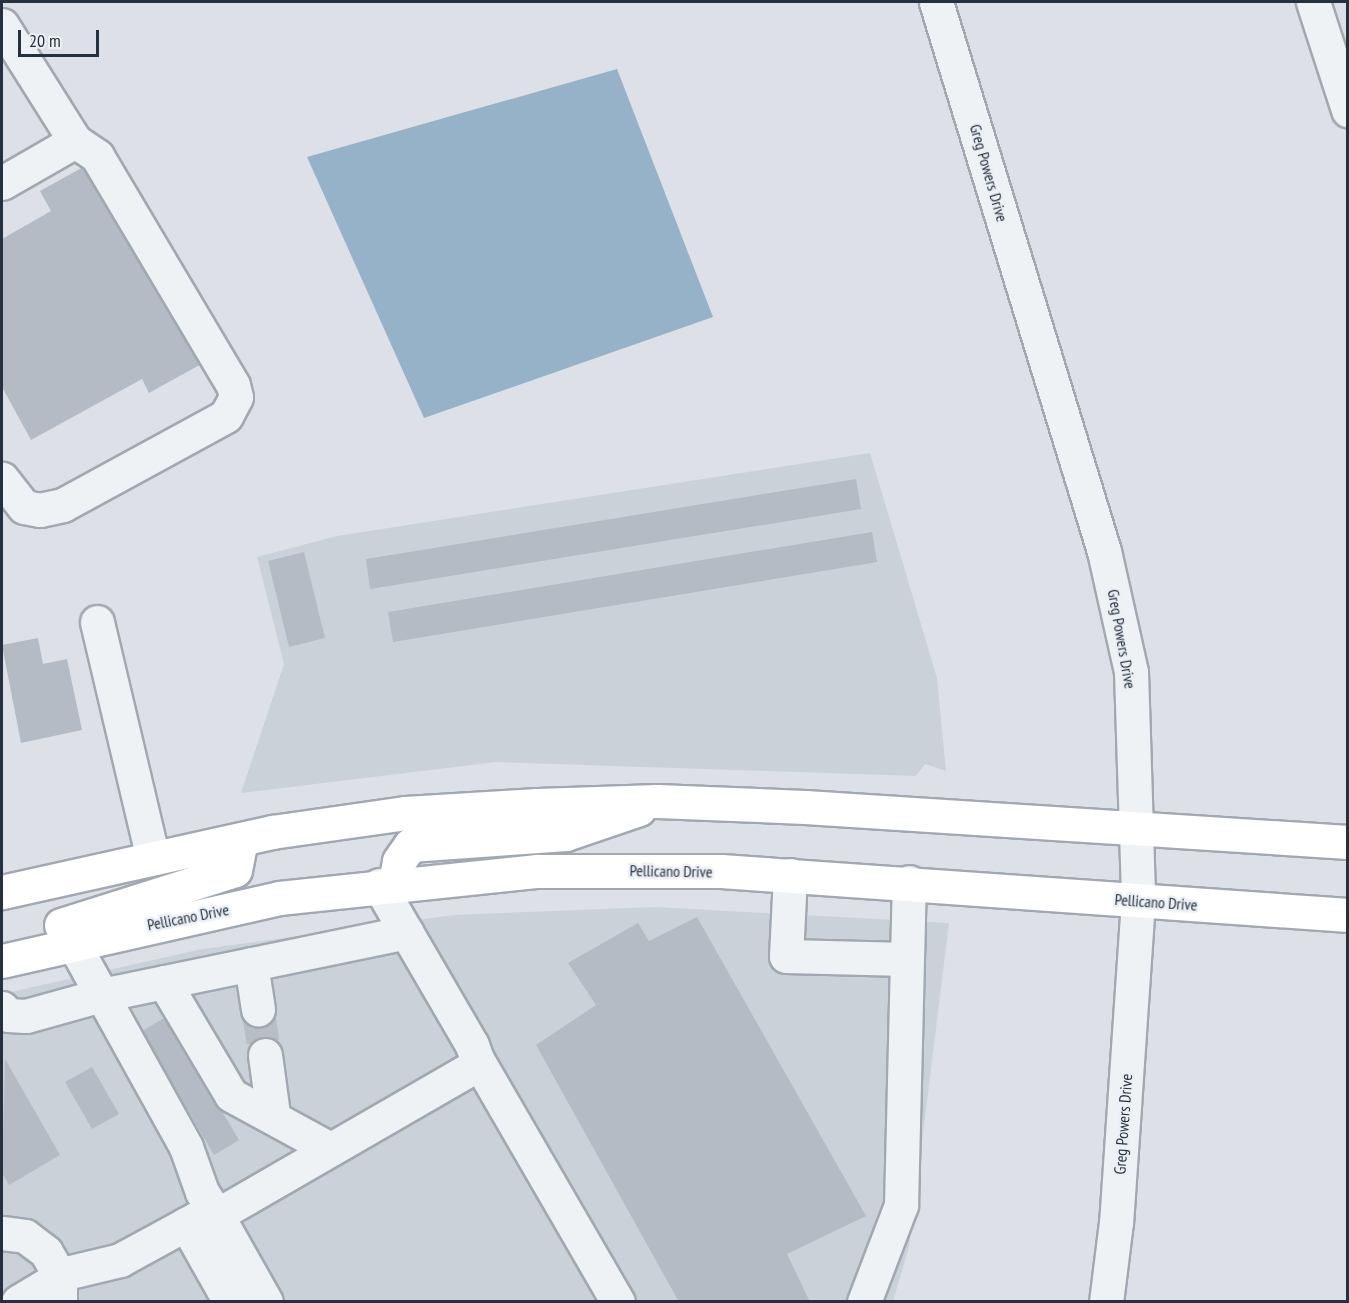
<!DOCTYPE html>
<style>
body{margin:0}
#map{position:relative;width:1349px;height:1303px;overflow:hidden;background:#dde1e7;font-family:"PT Sans Narrow",sans-serif}
div>[style]{position:absolute}
.built>*{inset:0;background:#cbd1d9}
.water>*{inset:0;background:#96b2c8}
.building>*{inset:0;background:#b4bbc4}
.minor-tunnel>*{height:33px;margin-top:-16.5px;transform-origin:0;background:repeating-linear-gradient(90deg,#b8bec5 0 33px,transparent 0 49px)}
.roads{filter:drop-shadow(2px 0 #a2a8b1) drop-shadow(-2px 0 #a2a8b1) drop-shadow(0 2px #a2a8b1) drop-shadow(0 -2px #a2a8b1)}
.minor>*{height:33px;margin:-16.5px;padding:0 16.5px;transform-origin:16.5px;border-radius:16.5px;background:#eff2f5}
.major>*{height:33px;margin:-16.5px;padding:0 16.5px;transform-origin:16.5px;border-radius:16.5px;background:#fff}
span{translate:-50% -50%;white-space:nowrap;text-align:center;line-height:1.15;-webkit-text-stroke:5px #ecf0f5;paint-order:stroke}
.street-label{font-size:16px;color:#26303e}
.frame{position:absolute;inset:0;border:3px solid #26303e;pointer-events:none}
.scale{position:absolute;left:18px;top:30px;width:81px;height:27px;box-sizing:border-box;border:3px solid #26303e;border-top:0;padding-left:8px;font-size:18px;line-height:21px;white-space:nowrap;color:#26303e;-webkit-text-stroke:4px #ecf0f5;paint-order:stroke}
</style>
<div id="map">
<div class="built">
<i style="clip-path:polygon(870px 453px,937px 678px,946px 771px,925px 764px,916px 776px,496px 762px,241px 793px,284px 664px,257px 557px,337px 536px)"></i>
<i style="clip-path:polygon(655px 907px,949px 923px,909px 1247px,893px 1301px,2px 1301px,2px 994px,202px 949px,454px 915px)"></i>
</div>
<div class="water">
<i style="clip-path:polygon(617px 69px,713px 317px,424px 418px,307px 157px)"></i>
</div>
<div class="building">
<i style="clip-path:polygon(94px 161px,205px 362px,149px 393px,142px 379px,31px 440px,2px 387px,2px 239px,51px 211px,40px 191px)"></i>
<i style="clip-path:polygon(856px 479px,861px 509px,370px 589px,366px 559px)"></i>
<i style="clip-path:polygon(872px 532px,877px 562px,393px 642px,388px 612px)"></i>
<i style="clip-path:polygon(304px 552px,325px 638px,289px 647px,268px 561px)"></i>
<i style="clip-path:polygon(38px 638px,43px 664px,67px 659px,82px 730px,21px 743px,2px 645px)"></i>
<i style="clip-path:polygon(697px 917px,866px 1216px,787px 1254px,810px 1302px,679px 1302px,536px 1045px,596px 1005px,568px 963px,638px 923px,649px 941px)"></i>
<i style="clip-path:polygon(166px 1017px,239px 1140px,214px 1155px,142px 1031px)"></i>
<i style="clip-path:polygon(5px 1059px,60px 1155px,9px 1185px,2px 1173px)"></i>
<i style="clip-path:polygon(92px 1067px,119px 1114px,92px 1129px,65px 1082px)"></i>
</div>
<div class="minor-tunnel">
<i style="left:258px;top:1009px;width:47px;rotate:81.3deg"></i>
</div>
<div class="roads">
<div class="minor">
<i style="left:936px;top:2px;width:574px;rotate:72.99deg"></i>
<i style="left:1104px;top:551px;width:124px;rotate:77.4deg"></i>
<i style="left:1131px;top:672px;width:229px;rotate:88.2deg"></i>
<i style="left:1138px;top:901px;width:322px;rotate:93.9deg"></i>
<i style="left:1116px;top:1222px;width:81px;rotate:97.1deg"></i>
<i style="left:1313px;top:2px;width:114px;rotate:72deg"></i>
<i style="left:2px;top:25px;width:137px;rotate:57.8deg"></i>
<i style="left:75px;top:141px;width:27px;rotate:34deg"></i>
<i style="left:97px;top:156px;width:266px;rotate:59.3deg"></i>
<i style="left:233px;top:385px;width:12px;rotate:76deg"></i>
<i style="left:236px;top:397px;width:21px;rotate:118deg"></i>
<i style="left:226px;top:416px;width:186px;rotate:151.4deg"></i>
<i style="left:63px;top:505px;width:24px;rotate:168deg"></i>
<i style="left:40px;top:510px;width:16px;rotate:-169deg"></i>
<i style="left:24px;top:507px;width:36px;rotate:-128deg"></i>
<i style="left:2px;top:183px;width:84px;rotate:-29.9deg"></i>
<i style="left:97px;top:622px;width:243px;rotate:76.7deg"></i>
<i style="left:790px;top:875px;width:81px;rotate:92.8deg"></i>
<i style="left:786px;top:956px;width:120px;rotate:1.4deg"></i>
<i style="left:73px;top:943px;width:233px;rotate:61deg"></i>
<i style="left:186px;top:1147px;width:48px;rotate:70.4deg"></i>
<i style="left:202px;top:1192px;width:27px;rotate:57deg"></i>
<i style="left:217px;top:1215px;width:296px;rotate:-30deg"></i>
<i style="left:473px;top:1067px;width:9px;rotate:-63deg"></i>
<i style="left:477px;top:1059px;width:15px;rotate:-110deg"></i>
<i style="left:472px;top:1045px;width:185px;rotate:-120.2deg"></i>
<i style="left:251px;top:964px;width:46px;rotate:81.2deg"></i>
<i style="left:164px;top:982px;width:131px;rotate:59.3deg"></i>
<i style="left:231px;top:1095px;width:113px;rotate:28.6deg"></i>
<i style="left:2px;top:1008px;width:9px;rotate:49deg"></i>
<i style="left:8px;top:1015px;width:18px;rotate:3deg"></i>
<i style="left:26px;top:1016px;width:78px;rotate:-15.6deg"></i>
<i style="left:101px;top:995px;width:312px;rotate:-11.6deg"></i>
<i style="left:265px;top:1055px;width:60px;rotate:82.3deg"></i>
<i style="left:477px;top:1059px;width:281px;rotate:59.9deg"></i>
<i style="left:186px;top:1224px;width:90px;rotate:60.6deg"></i>
<i style="left:2px;top:1233px;width:23px;rotate:7deg"></i>
<i style="left:25px;top:1236px;width:26px;rotate:37deg"></i>
<i style="left:46px;top:1252px;width:28px;rotate:60deg"></i>
<i style="left:60px;top:1276px;width:22px;rotate:90deg"></i>
<i style="left:18px;top:1302px;width:56px;rotate:-31.1deg"></i>
<i style="left:66px;top:1273px;width:56px;rotate:-13.5deg"></i>
<i style="left:120px;top:1260px;width:88px;rotate:-28.6deg"></i>
<i style="left:197px;top:1218px;width:20px;rotate:-9deg"></i>
<i style="left:217px;top:1215px;width:100px;rotate:60.6deg"></i>
<i style="left:864px;top:1302px;width:104px;rotate:-69.1deg"></i>
<i style="left:901px;top:1205px;width:323px;rotate:-88.6deg"></i>
</div>
<div class="major">
<i style="left:395px;top:882px;width:21px;rotate:-79deg"></i>
<i style="left:399px;top:861px;width:19px;rotate:-55deg"></i>
<i style="left:410px;top:845px;width:156px;rotate:-4deg"></i>
<i style="left:566px;top:834px;width:77px;rotate:-18.9deg"></i>
<i style="left:2px;top:892px;width:277px;rotate:-12.5deg"></i>
<i style="left:272px;top:832px;width:134px;rotate:-8.1deg"></i>
<i style="left:405px;top:813px;width:132px;rotate:-3.5deg"></i>
<i style="left:537px;top:805px;width:120px;rotate:-1.9deg"></i>
<i style="left:657px;top:801px;width:148px;rotate:2.3deg"></i>
<i style="left:805px;top:807px;width:544px;rotate:3.69deg"></i>
<i style="left:61px;top:925px;width:182px;rotate:-17.5deg"></i>
<i style="left:235px;top:870px;width:31px;rotate:-79deg"></i>
<i style="left:2px;top:961px;width:284px;rotate:-12.8deg"></i>
<i style="left:279px;top:898px;width:260px;rotate:-6deg"></i>
<i style="left:538px;top:871px;width:183px"></i>
<i style="left:721px;top:871px;width:629px;rotate:4.01deg"></i>
</div>
</div>
<div class="street-label">
<span style="left:989px;top:173px;rotate:74deg">Greg Powers Drive</span>
<span style="left:1122px;top:639px;rotate:80deg">Greg Powers Drive</span>
<span style="left:671px;top:871px;rotate:1deg">Pellicano Drive</span>
<span style="left:1156px;top:902px;rotate:4deg">Pellicano Drive</span>
<span style="left:188px;top:917px;rotate:-11deg">Pellicano Drive</span>
<span style="left:1123px;top:1124px;rotate:-86deg">Greg Powers Drive</span>
</div>
<div class="frame"></div>
<div class="scale">20 m</div>
</div>
